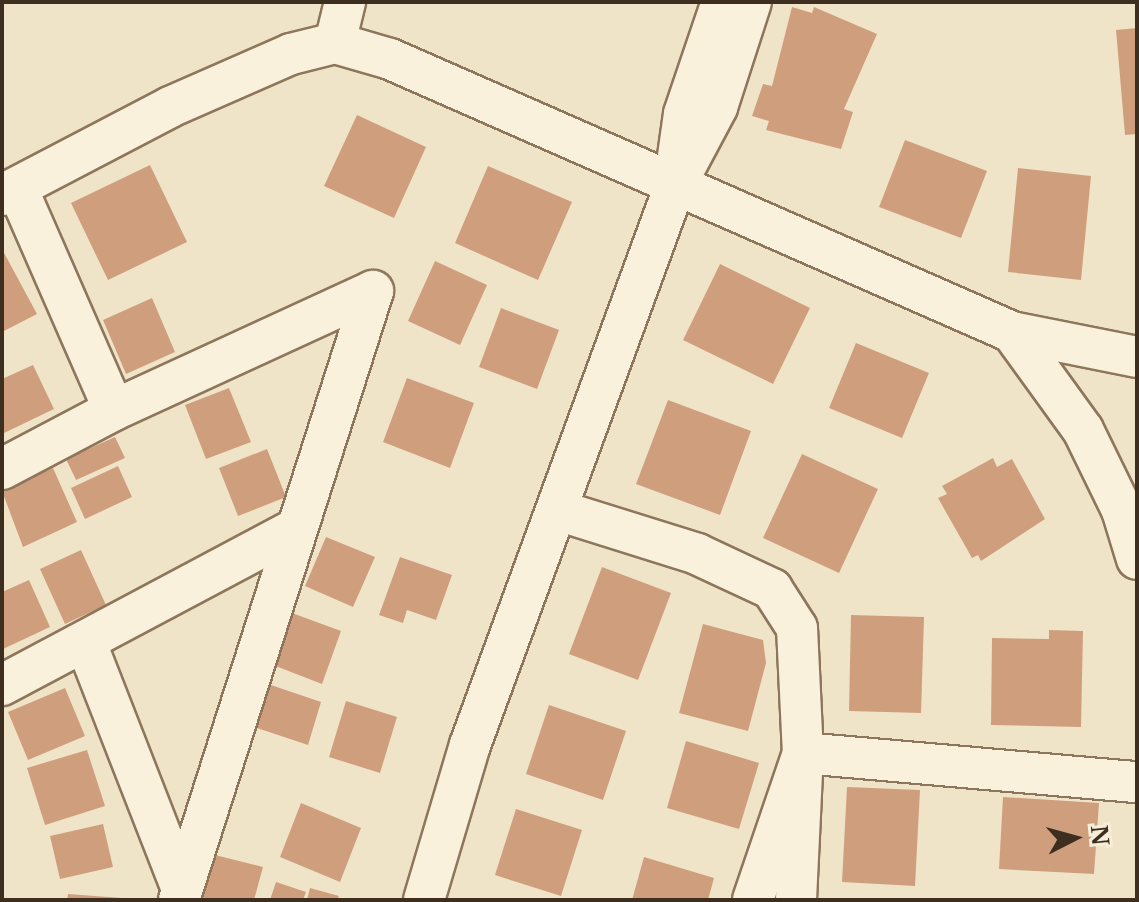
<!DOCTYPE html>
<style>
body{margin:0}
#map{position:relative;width:1139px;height:902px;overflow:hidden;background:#f0e4c8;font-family:"Libre Baskerville",serif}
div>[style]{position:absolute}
.building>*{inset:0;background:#cf9f7d}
.roads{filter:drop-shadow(2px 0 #8d765c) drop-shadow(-2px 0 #8d765c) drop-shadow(0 2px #8d765c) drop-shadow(0 -2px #8d765c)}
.minor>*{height:40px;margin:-20px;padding:0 20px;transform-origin:20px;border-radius:20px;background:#faf1dc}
span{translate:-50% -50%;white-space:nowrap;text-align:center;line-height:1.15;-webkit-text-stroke:7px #f7eed8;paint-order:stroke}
.frame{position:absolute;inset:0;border:4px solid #3d2e20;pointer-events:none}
.north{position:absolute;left:1035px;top:798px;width:80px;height:80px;-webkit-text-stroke:6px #f7eed8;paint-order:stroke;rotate:84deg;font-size:22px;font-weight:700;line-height:32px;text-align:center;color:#3d2e20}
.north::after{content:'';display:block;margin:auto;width:28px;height:36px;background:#3d2e20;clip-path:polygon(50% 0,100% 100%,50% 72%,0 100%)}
</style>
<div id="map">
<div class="building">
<i style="clip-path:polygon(792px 7px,812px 13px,814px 7px,877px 34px,844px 109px,853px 112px,841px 149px,766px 130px,769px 121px,752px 116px,763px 84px,772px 86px)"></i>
<i style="clip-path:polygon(1137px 28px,1137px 134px,1125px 135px,1116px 30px)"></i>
<i style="clip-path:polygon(357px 115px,426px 147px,394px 218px,324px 186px)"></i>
<i style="clip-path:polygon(905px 140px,987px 171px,961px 238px,879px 207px)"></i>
<i style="clip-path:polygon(150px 165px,187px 242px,108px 280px,71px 203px)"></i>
<i style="clip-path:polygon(488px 166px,572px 202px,538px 280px,455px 243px)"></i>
<i style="clip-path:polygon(1018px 168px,1091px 176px,1081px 280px,1008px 272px)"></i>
<i style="clip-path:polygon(2px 249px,37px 314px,2px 332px)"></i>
<i style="clip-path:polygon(435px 261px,487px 285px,460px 345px,408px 321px)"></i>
<i style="clip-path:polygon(720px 264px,810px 308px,773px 384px,683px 340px)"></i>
<i style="clip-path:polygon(152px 298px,175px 352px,126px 374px,103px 320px)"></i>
<i style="clip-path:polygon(501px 308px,559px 330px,537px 389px,479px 367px)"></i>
<i style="clip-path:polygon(856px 343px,929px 373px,902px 438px,829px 408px)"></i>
<i style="clip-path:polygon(33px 365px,54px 409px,2px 434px,2px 379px)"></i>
<i style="clip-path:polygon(407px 378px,474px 403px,450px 468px,383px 442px)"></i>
<i style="clip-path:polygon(229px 388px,251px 442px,206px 459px,185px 405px)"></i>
<i style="clip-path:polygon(668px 400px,751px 431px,720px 515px,636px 484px)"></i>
<i style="clip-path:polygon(115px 437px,125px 458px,76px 480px,66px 459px)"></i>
<i style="clip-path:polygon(267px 449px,286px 497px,238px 516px,219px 468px)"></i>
<i style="clip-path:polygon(802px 454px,878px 489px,839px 573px,763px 538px)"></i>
<i style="clip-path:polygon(993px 458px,997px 467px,1012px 459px,1045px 519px,981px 561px,978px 555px,972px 558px,938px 498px,947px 494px,942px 486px)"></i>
<i style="clip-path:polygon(118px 466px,132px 497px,85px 519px,71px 488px)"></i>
<i style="clip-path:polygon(53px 468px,77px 522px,23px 547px,2px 491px)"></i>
<i style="clip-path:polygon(326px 537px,375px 557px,353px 607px,305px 586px)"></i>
<i style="clip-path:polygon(81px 550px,106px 605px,65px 624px,40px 569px)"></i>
<i style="clip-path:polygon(400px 557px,452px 575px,436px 620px,407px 610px,403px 623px,379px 615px)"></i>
<i style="clip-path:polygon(602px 567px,671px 593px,638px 680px,569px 654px)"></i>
<i style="clip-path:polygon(29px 580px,50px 627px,3px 649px,2px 592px)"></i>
<i style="clip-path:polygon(292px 613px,341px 631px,322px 684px,273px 665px)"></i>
<i style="clip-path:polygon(851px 615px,924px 617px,921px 713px,849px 711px)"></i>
<i style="clip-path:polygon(703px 624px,763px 640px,766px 663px,748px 731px,679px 713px)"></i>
<i style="clip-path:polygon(1049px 630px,1083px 631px,1081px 727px,991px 725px,992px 638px,1049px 639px)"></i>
<i style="clip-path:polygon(265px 683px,321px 702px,308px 745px,251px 726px)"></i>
<i style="clip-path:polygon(65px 688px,85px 736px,28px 760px,8px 712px)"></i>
<i style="clip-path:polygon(346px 701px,397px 717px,380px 773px,329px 757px)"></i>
<i style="clip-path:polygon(549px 705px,626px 731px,603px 800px,526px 774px)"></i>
<i style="clip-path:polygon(686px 741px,759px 763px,739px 829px,667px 808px)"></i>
<i style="clip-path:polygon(87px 750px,105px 806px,45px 825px,27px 768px)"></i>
<i style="clip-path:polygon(847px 787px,920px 790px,915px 886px,842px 882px)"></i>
<i style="clip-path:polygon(1003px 797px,1099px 803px,1094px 874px,999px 869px)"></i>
<i style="clip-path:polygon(301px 803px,361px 828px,340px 882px,280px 857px)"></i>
<i style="clip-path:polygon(516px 809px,582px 830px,561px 896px,495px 875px)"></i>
<i style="clip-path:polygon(103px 824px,113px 867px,60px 879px,50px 836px)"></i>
<i style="clip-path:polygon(211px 854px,263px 867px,254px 900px,200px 900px)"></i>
<i style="clip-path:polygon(644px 857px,714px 878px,708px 900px,632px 900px)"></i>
<i style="clip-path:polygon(276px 882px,306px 892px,303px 900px,270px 900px)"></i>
<i style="clip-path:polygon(310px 888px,339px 896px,337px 900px,307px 900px)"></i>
<i style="clip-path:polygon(68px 894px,122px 898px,122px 900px,67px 900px)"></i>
</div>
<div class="roads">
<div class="minor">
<i style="left:335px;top:43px;width:42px;rotate:-76.3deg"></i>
<i style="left:678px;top:156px;width:42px;rotate:-81.9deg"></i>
<i style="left:684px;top:114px;width:118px;rotate:-71.3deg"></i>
<i style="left:17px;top:188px;width:242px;rotate:66.4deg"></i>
<i style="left:2px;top:195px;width:190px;rotate:-27.6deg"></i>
<i style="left:170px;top:107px;width:132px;rotate:-23.7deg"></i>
<i style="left:291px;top:54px;width:45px;rotate:-14deg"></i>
<i style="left:335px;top:43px;width:57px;rotate:16.2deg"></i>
<i style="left:390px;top:59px;width:679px;rotate:23.7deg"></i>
<i style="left:1012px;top:332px;width:127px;rotate:11.3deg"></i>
<i style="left:1012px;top:332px;width:121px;rotate:54.1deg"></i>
<i style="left:1083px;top:430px;width:89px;rotate:64deg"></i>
<i style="left:1122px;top:510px;width:51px;rotate:73deg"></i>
<i style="left:2px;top:469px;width:127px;rotate:-27.8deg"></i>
<i style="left:114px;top:410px;width:285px;rotate:-24.7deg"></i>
<i style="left:557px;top:510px;width:147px;rotate:17.4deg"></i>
<i style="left:697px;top:554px;width:83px;rotate:25deg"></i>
<i style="left:772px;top:589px;width:46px;rotate:57.3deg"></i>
<i style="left:797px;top:628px;width:125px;rotate:87.3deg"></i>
<i style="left:803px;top:753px;width:155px;rotate:108.8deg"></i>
<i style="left:86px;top:643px;width:262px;rotate:68.7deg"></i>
<i style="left:2px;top:685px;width:333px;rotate:-28deg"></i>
<i style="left:179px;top:900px;width:639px;rotate:-72.33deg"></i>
<i style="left:424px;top:900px;width:162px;rotate:-73.5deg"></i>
<i style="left:470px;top:745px;width:593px;rotate:-69.88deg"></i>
<i style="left:674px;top:188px;width:92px;rotate:-62deg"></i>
<i style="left:717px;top:107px;width:110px;rotate:-72.1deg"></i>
<i style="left:796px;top:900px;width:147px;rotate:-87.3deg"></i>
<i style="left:803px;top:753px;width:335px;rotate:5deg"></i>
</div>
</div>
<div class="frame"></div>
<div class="north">N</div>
</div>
